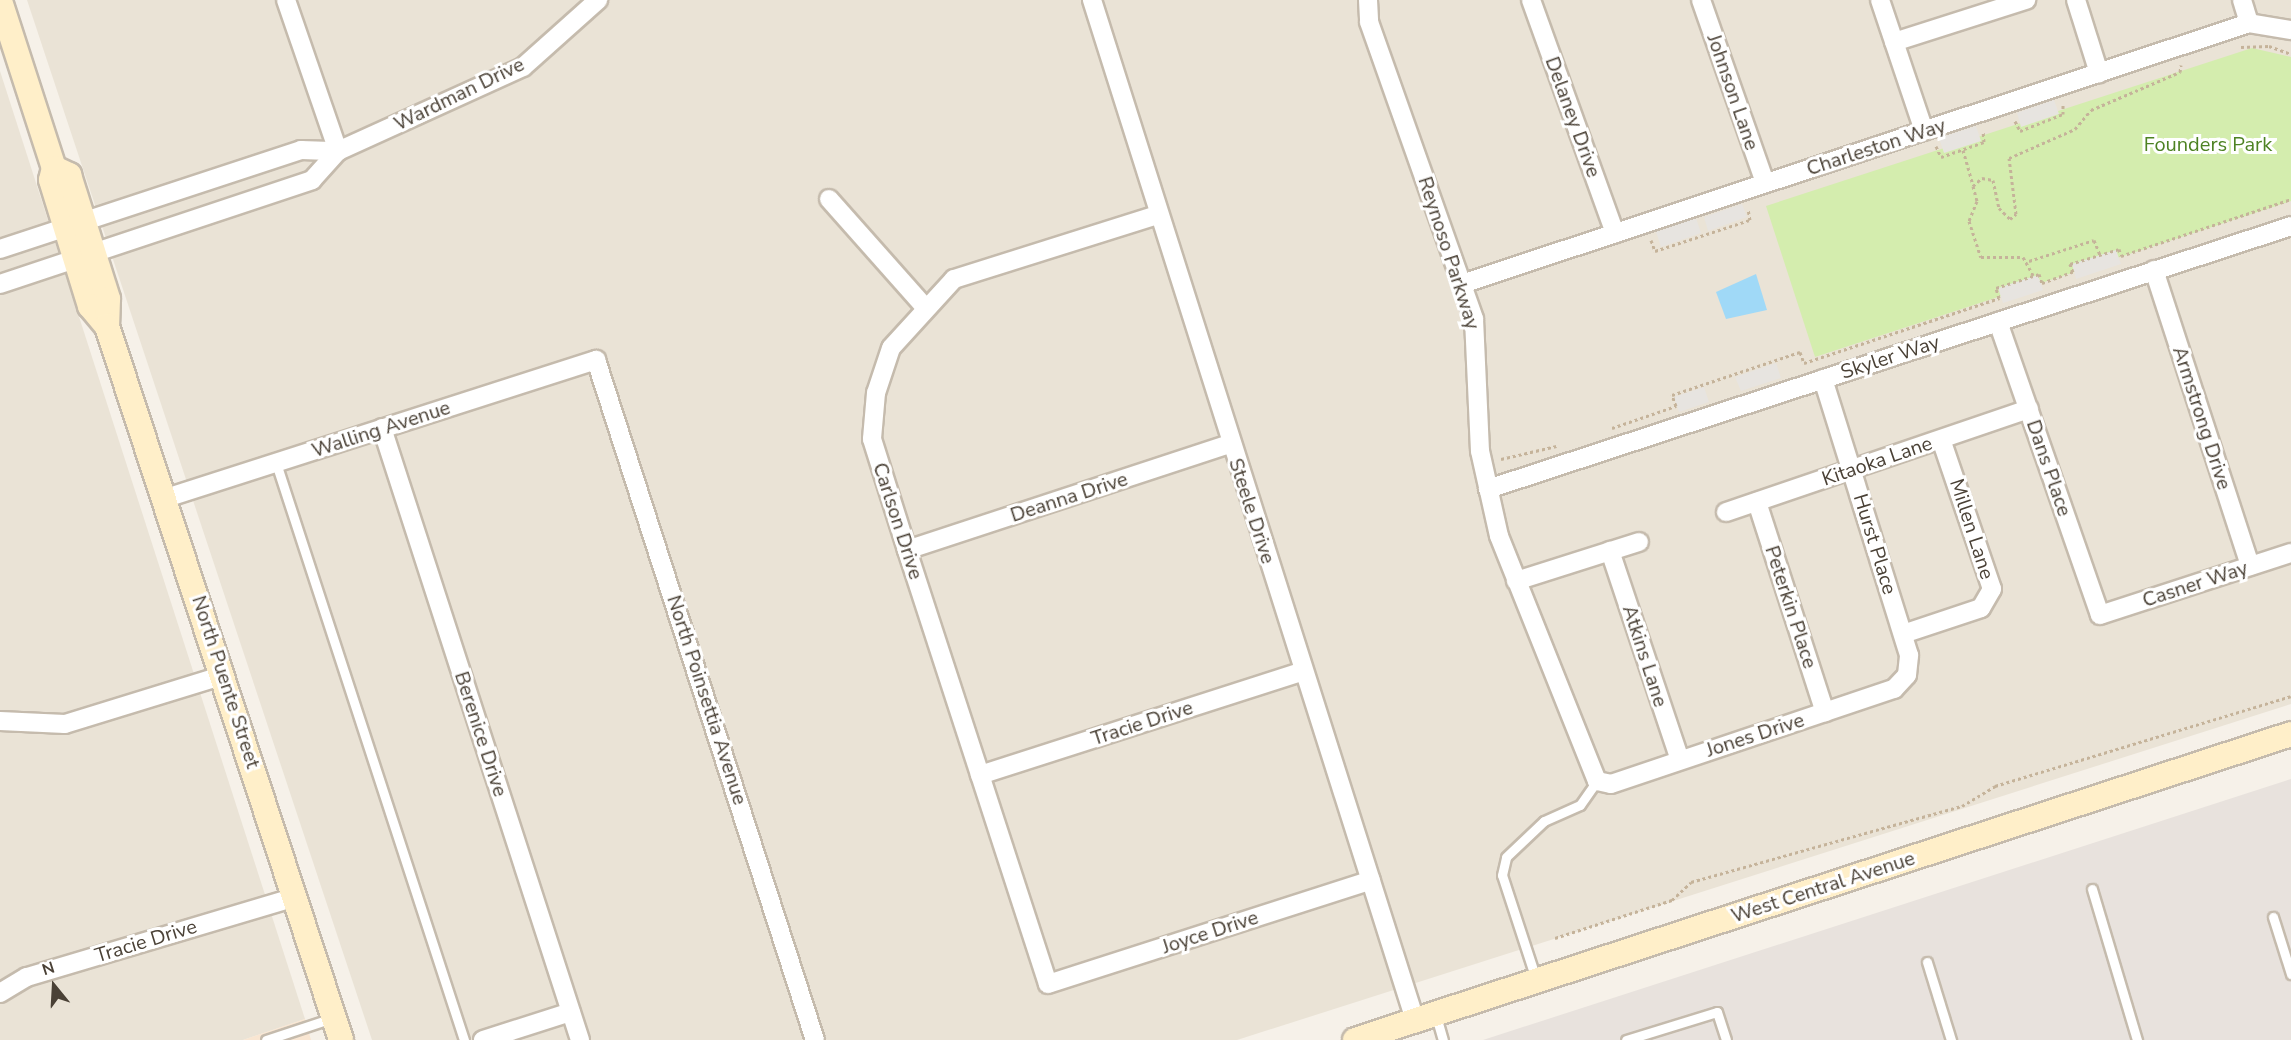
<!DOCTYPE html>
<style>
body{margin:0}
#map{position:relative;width:2291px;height:1040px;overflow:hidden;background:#f6f1e9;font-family:"Nunito Sans",sans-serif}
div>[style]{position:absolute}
.residential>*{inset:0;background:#eae3d6}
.commercial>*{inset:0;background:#f9e6d2}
.industrial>*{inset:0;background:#e8e2dd}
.green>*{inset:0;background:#d4edae}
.parking>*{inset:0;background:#e7e4e0}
.water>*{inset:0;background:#a0d9f7}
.path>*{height:3px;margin-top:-1.5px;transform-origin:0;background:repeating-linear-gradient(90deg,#c5b39a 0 3px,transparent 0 6px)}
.roads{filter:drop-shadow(2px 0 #c5bbad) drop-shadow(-2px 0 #c5bbad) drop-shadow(0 2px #c5bbad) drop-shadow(0 -2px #c5bbad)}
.lane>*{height:9px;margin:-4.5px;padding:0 4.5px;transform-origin:4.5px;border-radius:4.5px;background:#fff}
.street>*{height:18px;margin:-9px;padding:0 9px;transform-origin:9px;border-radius:9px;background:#fff}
.secondary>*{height:24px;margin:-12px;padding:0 12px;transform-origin:12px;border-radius:12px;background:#ffefc9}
span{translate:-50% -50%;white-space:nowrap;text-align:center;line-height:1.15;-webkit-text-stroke:6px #fff;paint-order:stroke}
.street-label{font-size:20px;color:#4a4136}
.park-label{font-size:20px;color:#4d8223}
.north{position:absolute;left:24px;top:956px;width:60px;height:60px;-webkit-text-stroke:4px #fff;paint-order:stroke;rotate:342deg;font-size:16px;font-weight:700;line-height:24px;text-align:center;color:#4a4136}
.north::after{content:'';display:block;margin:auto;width:21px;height:27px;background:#4a4136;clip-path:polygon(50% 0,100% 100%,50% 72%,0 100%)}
</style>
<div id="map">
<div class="residential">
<i style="clip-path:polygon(27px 0,2291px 0,2291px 704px,1237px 1040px,372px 1040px)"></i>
<i style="clip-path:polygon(0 71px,305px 1019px,243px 1040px,0 1040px)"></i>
</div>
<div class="commercial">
<i style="clip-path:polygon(305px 1019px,311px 1040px,243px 1040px)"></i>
</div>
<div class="industrial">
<i style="clip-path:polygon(2291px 779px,2291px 1040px,1483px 1040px)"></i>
</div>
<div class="green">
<i style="clip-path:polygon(2252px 48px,2291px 57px,2291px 201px,1815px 357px,1766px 206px)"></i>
</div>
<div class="parking">
<i style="clip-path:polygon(2054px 100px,2059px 114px,2021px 127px,2017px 113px)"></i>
<i style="clip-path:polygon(1976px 126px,1981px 141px,1944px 153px,1939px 138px)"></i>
<i style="clip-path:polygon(1742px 204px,1747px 217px,1708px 231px,1704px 217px)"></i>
<i style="clip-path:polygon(1696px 218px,1701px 233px,1661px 247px,1656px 232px)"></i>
<i style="clip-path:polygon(2116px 250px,2121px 264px,2076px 279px,2072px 264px)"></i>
<i style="clip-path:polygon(2038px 275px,2043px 290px,2003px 303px,1998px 288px)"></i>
<i style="clip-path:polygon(1776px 363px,1781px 378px,1741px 391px,1735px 377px)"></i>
<i style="clip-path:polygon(1704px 387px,1709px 402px,1679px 412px,1674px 397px)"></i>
</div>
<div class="water">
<i style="clip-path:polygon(1756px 274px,1767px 310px,1726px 319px,1716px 292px)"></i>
</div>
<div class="path">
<i style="left:2241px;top:47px;width:28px;rotate:-2deg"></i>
<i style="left:2269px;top:46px;width:23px;rotate:20deg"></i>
<i style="left:2015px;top:121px;width:11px;rotate:63deg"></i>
<i style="left:2020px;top:131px;width:46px;rotate:-21.6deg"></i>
<i style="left:2063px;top:114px;width:9px;rotate:-90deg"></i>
<i style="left:1936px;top:146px;width:12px;rotate:66deg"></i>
<i style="left:1941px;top:157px;width:46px;rotate:-19.2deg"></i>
<i style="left:1984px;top:142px;width:11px;rotate:-95deg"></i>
<i style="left:1963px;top:150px;width:37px;rotate:74deg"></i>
<i style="left:1973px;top:186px;width:12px;rotate:-42deg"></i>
<i style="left:1982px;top:178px;width:11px;rotate:10deg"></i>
<i style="left:1993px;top:180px;width:29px;rotate:78deg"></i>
<i style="left:1999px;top:208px;width:16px;rotate:45deg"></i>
<i style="left:2010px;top:219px;width:8px;rotate:-40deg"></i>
<i style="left:2016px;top:214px;width:56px;rotate:-97.1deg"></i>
<i style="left:2009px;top:158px;width:72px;rotate:-23.7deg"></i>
<i style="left:2075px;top:129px;width:25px;rotate:-50deg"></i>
<i style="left:2091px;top:110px;width:97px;rotate:-23.1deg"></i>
<i style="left:2180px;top:72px;width:7px;rotate:-82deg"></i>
<i style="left:1973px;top:186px;width:16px;rotate:75deg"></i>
<i style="left:1977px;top:201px;width:22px;rotate:112deg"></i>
<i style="left:1969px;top:221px;width:38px;rotate:72deg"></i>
<i style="left:1981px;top:257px;width:42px"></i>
<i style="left:2023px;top:257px;width:21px;rotate:61deg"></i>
<i style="left:1651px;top:240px;width:12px;rotate:70deg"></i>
<i style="left:1655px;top:251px;width:100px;rotate:-18.1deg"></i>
<i style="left:1750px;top:220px;width:11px;rotate:-100deg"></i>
<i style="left:2029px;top:261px;width:68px;rotate:-17.9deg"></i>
<i style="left:2094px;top:240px;width:16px;rotate:68deg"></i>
<i style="left:1612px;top:428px;width:68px;rotate:-19deg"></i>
<i style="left:1676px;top:406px;width:12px;rotate:-110deg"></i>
<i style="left:1672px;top:395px;width:135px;rotate:-18.6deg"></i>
<i style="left:1800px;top:352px;width:12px;rotate:70deg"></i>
<i style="left:1804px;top:363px;width:206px;rotate:-18.4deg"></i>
<i style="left:1999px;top:298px;width:10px;rotate:-107deg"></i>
<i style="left:1996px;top:288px;width:45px;rotate:-18deg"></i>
<i style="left:2039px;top:274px;width:9px;rotate:72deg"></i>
<i style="left:2042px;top:283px;width:33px;rotate:-20deg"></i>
<i style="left:2073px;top:272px;width:9px;rotate:-111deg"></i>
<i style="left:2070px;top:264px;width:51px;rotate:-17deg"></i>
<i style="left:2119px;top:249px;width:7px;rotate:74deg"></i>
<i style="left:2121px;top:256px;width:179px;rotate:-18.5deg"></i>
<i style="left:1501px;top:459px;width:57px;rotate:-13.1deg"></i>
<i style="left:1555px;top:938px;width:123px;rotate:-18deg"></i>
<i style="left:1672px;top:900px;width:26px;rotate:-43deg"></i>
<i style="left:1691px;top:882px;width:281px;rotate:-15.7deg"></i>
<i style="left:1962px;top:806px;width:39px;rotate:-31deg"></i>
<i style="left:1995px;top:786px;width:309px;rotate:-16.9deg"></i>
</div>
<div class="roads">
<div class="lane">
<i style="left:276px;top:463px;width:607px;rotate:71.95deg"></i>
<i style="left:2092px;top:889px;width:158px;rotate:73.4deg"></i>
<i style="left:2273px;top:917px;width:60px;rotate:72.5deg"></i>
<i style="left:1927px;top:962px;width:82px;rotate:72.9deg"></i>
<i style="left:1536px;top:979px;width:109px;rotate:-108.1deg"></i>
<i style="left:1502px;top:875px;width:18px;rotate:-77deg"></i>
<i style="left:1506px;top:857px;width:52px;rotate:-43.5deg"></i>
<i style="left:1544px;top:821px;width:39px;rotate:-24deg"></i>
<i style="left:1580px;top:805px;width:29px;rotate:-55deg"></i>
<i style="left:1436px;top:1016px;width:25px;rotate:74deg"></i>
<i style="left:266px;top:1040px;width:70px;rotate:-18.4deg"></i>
<i style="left:1626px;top:1040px;width:95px;rotate:-17.1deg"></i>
<i style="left:1717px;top:1012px;width:29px;rotate:72deg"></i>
</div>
<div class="street">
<i style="left:286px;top:0;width:160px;rotate:71deg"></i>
<i style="left:1092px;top:0;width:1070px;rotate:72.43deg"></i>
<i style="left:1368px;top:0;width:22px;rotate:87deg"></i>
<i style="left:1369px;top:22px;width:315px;rotate:70.5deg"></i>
<i style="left:1474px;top:319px;width:132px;rotate:87.4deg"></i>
<i style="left:1480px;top:451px;width:87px;rotate:77.4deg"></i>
<i style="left:1499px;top:536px;width:264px;rotate:68.2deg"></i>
<i style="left:1597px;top:781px;width:14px;rotate:12deg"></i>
<i style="left:1611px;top:784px;width:299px;rotate:-18.6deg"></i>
<i style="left:1894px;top:689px;width:19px;rotate:-47deg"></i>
<i style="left:1907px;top:675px;width:20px;rotate:-84deg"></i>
<i style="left:1909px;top:655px;width:289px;rotate:-107.3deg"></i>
<i style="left:1531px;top:0;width:248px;rotate:70.2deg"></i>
<i style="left:1701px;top:0;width:194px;rotate:70.7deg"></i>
<i style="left:1880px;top:0;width:138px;rotate:71.4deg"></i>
<i style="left:2076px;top:0;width:77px;rotate:72.5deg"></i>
<i style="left:2242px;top:0;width:24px;rotate:73deg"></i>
<i style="left:1894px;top:42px;width:139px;rotate:-17.7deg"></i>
<i style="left:829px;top:199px;width:144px;rotate:48.4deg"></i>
<i style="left:1157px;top:215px;width:213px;rotate:162.5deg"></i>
<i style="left:954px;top:279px;width:93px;rotate:132.4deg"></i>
<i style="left:891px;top:348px;width:47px;rotate:108.4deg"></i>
<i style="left:876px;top:393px;width:46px;rotate:95deg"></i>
<i style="left:872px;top:439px;width:116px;rotate:72.5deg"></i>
<i style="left:907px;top:550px;width:456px;rotate:72deg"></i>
<i style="left:1048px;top:984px;width:339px;rotate:-17.8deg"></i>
<i style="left:0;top:249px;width:317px;rotate:-18.2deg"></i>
<i style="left:301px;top:150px;width:37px;rotate:2deg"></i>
<i style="left:2154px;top:270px;width:311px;rotate:72deg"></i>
<i style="left:0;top:284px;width:329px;rotate:-18.4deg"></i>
<i style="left:312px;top:180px;width:39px;rotate:-48deg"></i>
<i style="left:338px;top:151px;width:203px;rotate:-24.4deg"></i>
<i style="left:523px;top:67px;width:101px;rotate:-41.8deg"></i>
<i style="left:1462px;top:284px;width:829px;rotate:-18.35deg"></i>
<i style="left:2249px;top:23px;width:43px;rotate:9.5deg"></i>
<i style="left:1998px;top:322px;width:310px;rotate:70.8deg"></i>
<i style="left:2100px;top:615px;width:201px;rotate:-18deg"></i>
<i style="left:382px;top:428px;width:643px;rotate:72.07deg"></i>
<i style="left:1488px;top:489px;width:845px;rotate:-18.13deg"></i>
<i style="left:166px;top:498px;width:452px;rotate:-17.8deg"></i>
<i style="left:596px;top:360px;width:714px;rotate:72.15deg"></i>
<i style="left:1757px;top:502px;width:221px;rotate:72.1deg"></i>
<i style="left:1726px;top:512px;width:320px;rotate:-18.8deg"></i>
<i style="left:907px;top:550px;width:340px;rotate:-18.2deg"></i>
<i style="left:1610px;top:551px;width:220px;rotate:71.5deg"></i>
<i style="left:1516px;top:581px;width:129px;rotate:-17.6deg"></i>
<i style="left:1903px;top:634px;width:82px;rotate:-18.4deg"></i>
<i style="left:1981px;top:608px;width:22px;rotate:-60deg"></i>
<i style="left:1992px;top:589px;width:158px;rotate:-108.8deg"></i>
<i style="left:0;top:721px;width:65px;rotate:2.6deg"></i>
<i style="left:65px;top:724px;width:166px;rotate:-17.1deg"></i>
<i style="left:980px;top:775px;width:339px;rotate:-17.8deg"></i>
<i style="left:0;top:993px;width:31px;rotate:-31deg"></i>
<i style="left:27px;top:977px;width:280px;rotate:-16.6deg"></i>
<i style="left:483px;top:1040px;width:92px;rotate:-17.7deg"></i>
</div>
<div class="secondary">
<i style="left:0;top:1px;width:176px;rotate:72.1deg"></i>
<i style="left:54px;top:168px;width:12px;rotate:104deg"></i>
<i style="left:51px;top:180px;width:132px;rotate:72.8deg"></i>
<i style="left:90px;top:306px;width:26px;rotate:50deg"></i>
<i style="left:54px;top:168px;width:17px;rotate:25deg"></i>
<i style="left:69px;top:175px;width:130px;rotate:72.5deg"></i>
<i style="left:108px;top:299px;width:27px;rotate:92deg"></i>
<i style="left:107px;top:326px;width:751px;rotate:71.85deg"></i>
<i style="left:1355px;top:1040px;width:985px;rotate:-18.1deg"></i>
</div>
</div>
<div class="street-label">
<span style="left:1733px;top:92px;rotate:71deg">Johnson Lane</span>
<span style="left:459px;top:94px;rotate:-26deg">Wardman Drive</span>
<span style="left:1573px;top:117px;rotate:70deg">Delaney Drive</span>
<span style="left:1876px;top:147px;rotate:-18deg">Charleston Way</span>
<span style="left:1449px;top:253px;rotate:72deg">Reynoso Parkway</span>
<span style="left:1890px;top:357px;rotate:-18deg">Skyler Way</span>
<span style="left:2202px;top:418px;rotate:72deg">Armstrong Drive</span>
<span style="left:381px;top:429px;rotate:-18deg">Walling Avenue</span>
<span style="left:1877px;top:461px;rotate:-19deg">Kitaoka Lane</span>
<span style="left:2049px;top:468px;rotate:71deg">Dans Place</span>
<span style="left:1069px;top:497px;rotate:-18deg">Deanna Drive</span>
<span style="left:1252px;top:511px;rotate:72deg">Steele Drive</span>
<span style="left:898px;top:521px;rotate:72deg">Carlson Drive</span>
<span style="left:1972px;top:529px;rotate:72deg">Millen Lane</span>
<span style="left:1875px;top:544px;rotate:73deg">Hurst Place</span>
<span style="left:2195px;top:584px;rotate:-18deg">Casner Way</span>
<span style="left:1791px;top:607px;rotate:72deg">Peterkin Place</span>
<span style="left:1645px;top:656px;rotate:72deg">Atkins Lane</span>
<span style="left:226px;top:682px;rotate:72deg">North Puente Street</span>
<span style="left:707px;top:700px;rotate:72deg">North Poinsettia Avenue</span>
<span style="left:1142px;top:723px;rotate:-18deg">Tracie Drive</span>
<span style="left:481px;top:734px;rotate:72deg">Berenice Drive</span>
<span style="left:1755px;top:735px;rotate:-18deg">Jones Drive</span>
<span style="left:1823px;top:887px;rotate:-18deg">West Central Avenue</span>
<span style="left:1210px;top:932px;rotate:-18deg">Joyce Drive</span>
<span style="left:146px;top:941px;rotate:-17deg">Tracie Drive</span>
</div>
<div class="park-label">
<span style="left:2208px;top:144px">Founders Park</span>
</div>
<div class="north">N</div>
</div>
